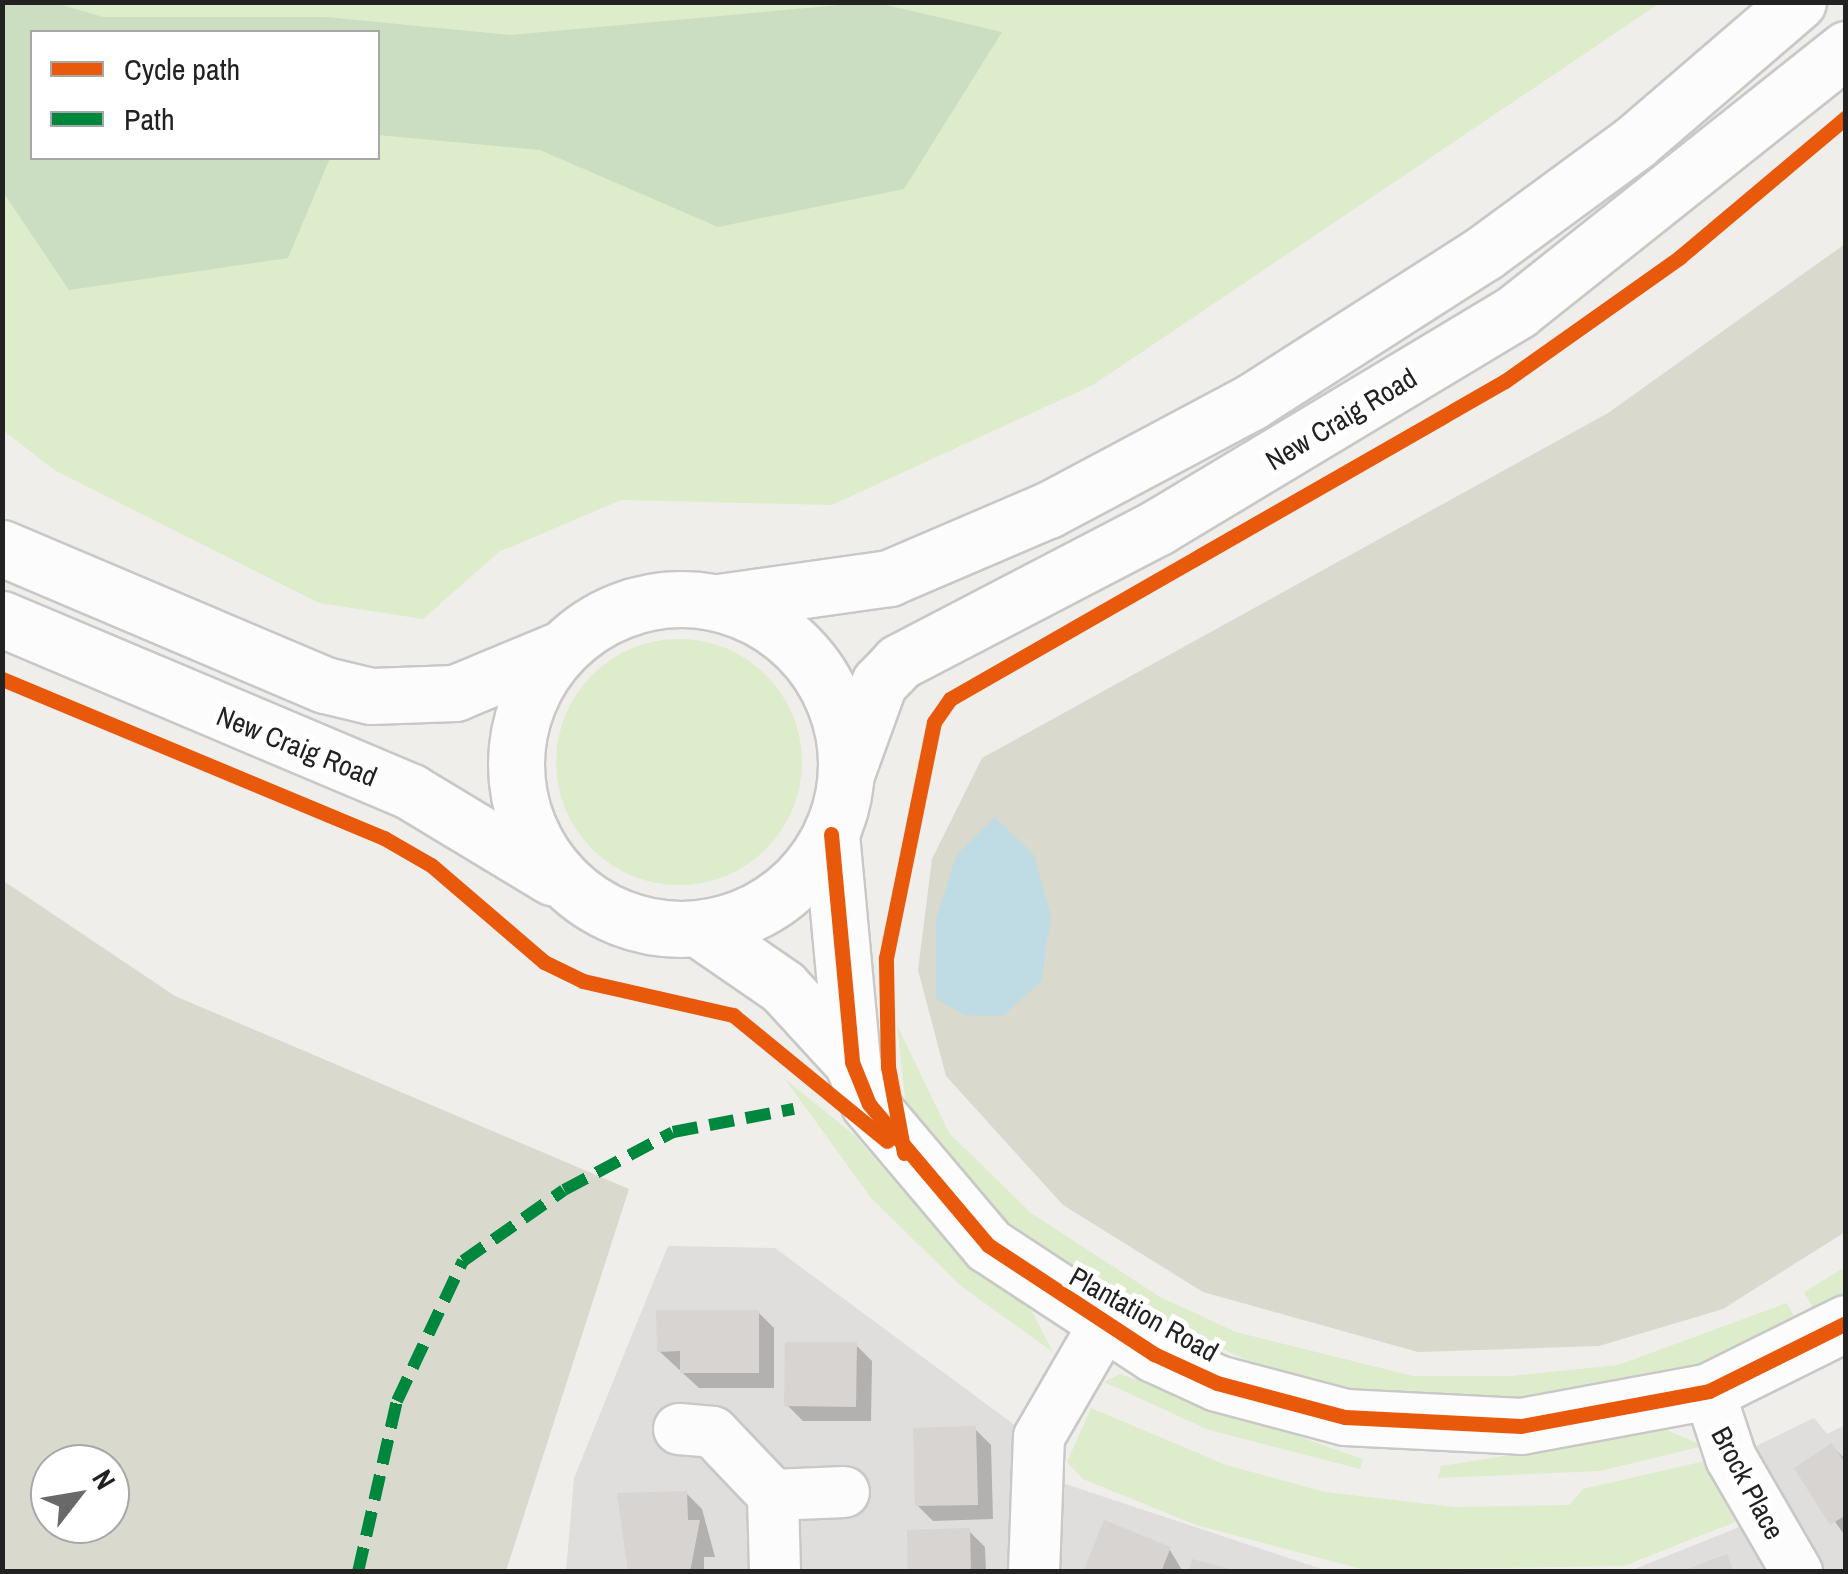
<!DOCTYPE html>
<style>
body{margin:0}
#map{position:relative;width:1848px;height:1574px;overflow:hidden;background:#f0eeeb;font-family:"Archivo Narrow",sans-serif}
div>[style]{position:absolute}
.residential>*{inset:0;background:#dfdedc}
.construction>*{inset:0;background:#d9d9cd}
.grass>*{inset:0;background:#ddeccb}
.round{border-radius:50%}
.forest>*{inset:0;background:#cbdec1}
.water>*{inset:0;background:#bfdbe3}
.shadow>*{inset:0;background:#0003}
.building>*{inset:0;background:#d7d4d2}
.roads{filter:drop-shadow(2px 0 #c9c8c7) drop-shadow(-2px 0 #c9c8c7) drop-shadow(0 2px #c9c8c7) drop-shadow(0 -2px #c9c8c7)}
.minor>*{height:50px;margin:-25px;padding:0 25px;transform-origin:25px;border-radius:25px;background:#fdfcfc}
.tertiary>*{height:55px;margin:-27.5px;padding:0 27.5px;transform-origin:27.5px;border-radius:27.5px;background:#fdfcfc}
.tertiary>.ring{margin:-27.5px;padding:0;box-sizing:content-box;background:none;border:55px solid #fdfcfc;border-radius:50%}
.quiet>*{height:12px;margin-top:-6px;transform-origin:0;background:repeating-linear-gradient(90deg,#00873e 0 25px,transparent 0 37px)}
.cycleway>*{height:15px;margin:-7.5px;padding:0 7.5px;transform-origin:7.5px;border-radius:7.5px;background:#e8590c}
span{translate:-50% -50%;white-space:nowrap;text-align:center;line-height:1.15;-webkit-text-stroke:10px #fff;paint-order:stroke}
.street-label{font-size:28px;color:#222}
.frame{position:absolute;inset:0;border:5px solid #222;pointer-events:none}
.legend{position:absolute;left:30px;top:30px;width:350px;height:130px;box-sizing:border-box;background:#fff;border:2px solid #a7a7a7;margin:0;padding:12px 18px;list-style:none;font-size:30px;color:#222}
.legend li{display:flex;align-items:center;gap:20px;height:50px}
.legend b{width:50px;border:2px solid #a7a7a7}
.north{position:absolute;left:30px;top:1444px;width:100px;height:100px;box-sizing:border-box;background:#fff;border:2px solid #a7a7a7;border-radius:50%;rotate:59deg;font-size:28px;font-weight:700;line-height:40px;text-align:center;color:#222}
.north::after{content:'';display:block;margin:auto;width:35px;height:45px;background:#6a6968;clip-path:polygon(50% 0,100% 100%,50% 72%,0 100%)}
</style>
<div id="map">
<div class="residential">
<i style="clip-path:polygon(668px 1246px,775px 1248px,1039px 1443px,1038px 1475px,1328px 1571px,566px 1572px,574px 1478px)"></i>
<i style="clip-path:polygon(1814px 1418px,1827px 1434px,1845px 1425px,1845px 1571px,1627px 1572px,1762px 1518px,1731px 1458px)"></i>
</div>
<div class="construction">
<i style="clip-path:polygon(1845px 244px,1845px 1232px,1723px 1309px,1599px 1346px,1418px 1352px,1203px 1292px,1063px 1205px,946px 1076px,918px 970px,932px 859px,982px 758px,1608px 413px)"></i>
<i style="clip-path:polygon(evenodd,2px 880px,175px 996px,629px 1189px,506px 1571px,3px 1571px,2px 880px,50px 1464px,110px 1464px,110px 1524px,50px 1524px,50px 1464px)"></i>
</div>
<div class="grass">
<i style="clip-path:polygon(evenodd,2px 3px,1660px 3px,1093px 385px,832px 505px,621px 500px,499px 552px,423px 619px,319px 603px,54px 470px,3px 430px,2px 3px,32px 32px,378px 32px,378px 158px,32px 158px,32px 32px)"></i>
<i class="round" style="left:556px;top:639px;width:246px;height:246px"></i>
<i style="clip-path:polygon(897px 1025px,949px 1133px,1031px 1213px,1160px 1297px,1236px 1332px,1413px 1376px,1511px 1376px,1618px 1365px,1787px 1303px,1798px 1324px,1645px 1385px,1549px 1402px,1393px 1398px,1280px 1376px,1087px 1285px,968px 1189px,906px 1106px)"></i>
<i style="clip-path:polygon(785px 1079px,854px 1135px,940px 1233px,1029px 1306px,1053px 1352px,961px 1286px,871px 1198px)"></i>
<i style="clip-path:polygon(1845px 1267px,1845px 1294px,1816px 1314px,1804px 1292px)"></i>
<i style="clip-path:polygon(1120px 1374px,1363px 1459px,1360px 1469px,1209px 1430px,1104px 1382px)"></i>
<i style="clip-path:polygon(1091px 1408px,1226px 1465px,1325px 1492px,1455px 1507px,1569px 1505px,1583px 1489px,1705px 1461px,1735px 1522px,1624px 1566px,1365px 1570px,1196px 1525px,1083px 1479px,1067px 1462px)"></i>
<i style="clip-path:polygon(1667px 1430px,1703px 1446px,1600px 1471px,1438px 1478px,1441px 1466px)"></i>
</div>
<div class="forest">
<i style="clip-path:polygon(873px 2px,1002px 32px,904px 189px,718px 227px,540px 150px,378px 135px,378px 32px,32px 32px,32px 158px,330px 158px,288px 258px,69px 290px,3px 192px,3px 3px,55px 3px,103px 17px,326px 17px,510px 35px)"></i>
</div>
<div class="water">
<i style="clip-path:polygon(995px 817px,1034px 855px,1051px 916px,1041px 981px,1003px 1016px,965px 1015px,936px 999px,936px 919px,957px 854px)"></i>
</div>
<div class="shadow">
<i style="clip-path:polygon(758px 1312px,774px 1328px,774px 1388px,699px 1388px,659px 1351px)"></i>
<i style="clip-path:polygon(856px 1345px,872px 1361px,871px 1421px,803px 1421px,787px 1405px)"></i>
<i style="clip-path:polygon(975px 1429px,991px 1445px,993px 1519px,933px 1521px,917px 1505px)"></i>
<i style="clip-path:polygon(1832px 1446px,1846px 1460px,1846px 1537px,1797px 1469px)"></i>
<i style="clip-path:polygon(686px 1493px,702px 1509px,715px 1557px,704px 1557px,704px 1572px,630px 1572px)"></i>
<i style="clip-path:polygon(969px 1531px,985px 1547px,986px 1572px,911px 1572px)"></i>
<i style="clip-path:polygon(1170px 1550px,1183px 1572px,1086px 1572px)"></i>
</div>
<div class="building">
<i style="clip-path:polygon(656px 1310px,759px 1310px,759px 1373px,680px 1373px,680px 1351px,657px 1352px)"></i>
<i style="clip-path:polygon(785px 1342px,857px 1342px,856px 1407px,784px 1406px)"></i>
<i style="clip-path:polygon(976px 1426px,978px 1505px,915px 1506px,913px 1428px)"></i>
<i style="clip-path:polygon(1832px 1443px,1846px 1464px,1846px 1515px,1830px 1525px,1794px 1468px)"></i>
<i style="clip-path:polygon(687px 1491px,688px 1520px,700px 1520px,690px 1572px,628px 1572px,617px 1493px)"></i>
<i style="clip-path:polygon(1104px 1520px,1171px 1547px,1161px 1572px,1083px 1572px)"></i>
<i style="clip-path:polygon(970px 1528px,971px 1572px,908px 1572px,907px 1530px)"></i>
<i style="clip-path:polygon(1727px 1554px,1734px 1572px,1683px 1572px,1683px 1571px)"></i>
<i style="clip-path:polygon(1192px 1559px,1234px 1570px,1234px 1572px,1189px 1572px)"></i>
</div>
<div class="roads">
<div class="minor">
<i style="left:1709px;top:1391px;width:71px;rotate:71.8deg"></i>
<i style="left:1731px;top:1458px;width:132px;rotate:59.9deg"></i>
<i style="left:679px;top:1429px;width:34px;rotate:5deg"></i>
<i style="left:713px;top:1432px;width:87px;rotate:46.4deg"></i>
<i style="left:773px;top:1495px;width:71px;rotate:-2.4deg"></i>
<i style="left:773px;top:1495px;width:77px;rotate:88.5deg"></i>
<i style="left:1034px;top:1572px;width:135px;rotate:-87.9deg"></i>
<i style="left:1039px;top:1437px;width:129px;rotate:-59.9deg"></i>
</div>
<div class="tertiary">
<i style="left:2px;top:548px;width:351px;rotate:23deg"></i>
<i style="left:325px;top:685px;width:47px;rotate:13.4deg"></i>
<i style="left:371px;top:696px;width:84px;rotate:-2deg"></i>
<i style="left:455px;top:693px;width:113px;rotate:-22.5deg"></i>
<i class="ring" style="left:516px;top:599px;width:275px;height:275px"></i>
<i style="left:719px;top:602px;width:172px;rotate:-8deg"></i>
<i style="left:889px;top:578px;width:173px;rotate:-23.2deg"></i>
<i style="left:1048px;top:510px;width:230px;rotate:-28deg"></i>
<i style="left:1251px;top:402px;width:277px;rotate:-32.6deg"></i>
<i style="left:1484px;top:253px;width:187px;rotate:-36.3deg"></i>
<i style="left:1635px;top:142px;width:215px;rotate:-40.7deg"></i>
<i style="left:2px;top:619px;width:444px;rotate:22.9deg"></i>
<i style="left:411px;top:792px;width:165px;rotate:31.1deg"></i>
<i style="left:847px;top:771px;width:94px;rotate:-70deg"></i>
<i style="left:879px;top:683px;width:29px;rotate:-46deg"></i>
<i style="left:899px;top:662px;width:292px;rotate:-27.5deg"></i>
<i style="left:1158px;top:527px;width:419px;rotate:-31deg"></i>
<i style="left:1517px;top:311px;width:421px;rotate:-38.5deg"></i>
<i style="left:831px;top:834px;width:229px;rotate:84.7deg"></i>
<i style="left:852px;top:1062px;width:45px;rotate:68deg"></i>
<i style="left:869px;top:1104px;width:185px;rotate:49.8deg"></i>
<i style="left:988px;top:1245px;width:199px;rotate:33.3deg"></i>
<i style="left:1154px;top:1354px;width:69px;rotate:24.7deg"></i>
<i style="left:1217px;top:1383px;width:132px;rotate:14.9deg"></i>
<i style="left:1345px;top:1417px;width:176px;rotate:2.9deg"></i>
<i style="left:1521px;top:1426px;width:191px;rotate:-10.5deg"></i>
<i style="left:1709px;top:1391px;width:153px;rotate:-26.4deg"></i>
<i style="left:699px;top:929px;width:102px;rotate:34.6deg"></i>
<i style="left:783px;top:987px;width:102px;rotate:47.4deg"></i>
</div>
</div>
<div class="quiet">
<i style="left:358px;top:1572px;width:175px;rotate:-77.2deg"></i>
<i style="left:397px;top:1401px;width:155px;rotate:-64.8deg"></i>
<i style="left:463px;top:1261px;width:123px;rotate:-35.1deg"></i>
<i style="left:564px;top:1190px;width:123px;rotate:-28deg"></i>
<i style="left:673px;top:1132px;width:123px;rotate:-10.8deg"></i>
</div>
<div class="cycleway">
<i style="left:2px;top:679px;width:414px;rotate:22.6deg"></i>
<i style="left:384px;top:838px;width:54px;rotate:29.9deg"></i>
<i style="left:431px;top:865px;width:149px;rotate:40.6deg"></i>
<i style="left:544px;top:962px;width:43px;rotate:26deg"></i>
<i style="left:583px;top:981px;width:154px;rotate:12.8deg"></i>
<i style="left:733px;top:1015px;width:199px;rotate:39.3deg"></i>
<i style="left:831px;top:834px;width:229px;rotate:84.7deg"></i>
<i style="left:852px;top:1062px;width:45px;rotate:68deg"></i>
<i style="left:869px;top:1104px;width:185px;rotate:49.8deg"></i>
<i style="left:988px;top:1245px;width:199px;rotate:33.3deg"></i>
<i style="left:1154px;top:1354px;width:69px;rotate:24.7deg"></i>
<i style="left:1217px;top:1383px;width:132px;rotate:14.9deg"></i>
<i style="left:1345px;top:1417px;width:176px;rotate:2.9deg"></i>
<i style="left:1521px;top:1426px;width:191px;rotate:-10.5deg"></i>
<i style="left:1709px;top:1391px;width:153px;rotate:-26.4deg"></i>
<i style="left:904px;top:1153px;width:87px;rotate:-100.5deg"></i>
<i style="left:888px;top:1067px;width:109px;rotate:-91.1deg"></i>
<i style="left:886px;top:958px;width:241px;rotate:-78.5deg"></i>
<i style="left:934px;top:722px;width:28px;rotate:-55deg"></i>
<i style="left:950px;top:699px;width:640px;rotate:-29.81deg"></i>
<i style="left:1505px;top:381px;width:214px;rotate:-35.3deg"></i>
<i style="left:1680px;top:257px;width:217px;rotate:-40.1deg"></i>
</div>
<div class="street-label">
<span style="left:1341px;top:419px;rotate:-31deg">New Craig Road</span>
<span style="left:297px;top:746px;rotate:22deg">New Craig Road</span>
<span style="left:1144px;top:1314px;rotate:29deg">Plantation Road</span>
<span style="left:1748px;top:1483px;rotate:62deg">Brock Place</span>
</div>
<div class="frame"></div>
<ul class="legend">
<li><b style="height:12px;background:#e8590c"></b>Cycle path</li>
<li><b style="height:12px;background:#00873e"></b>Path</li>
</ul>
<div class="north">N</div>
</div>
